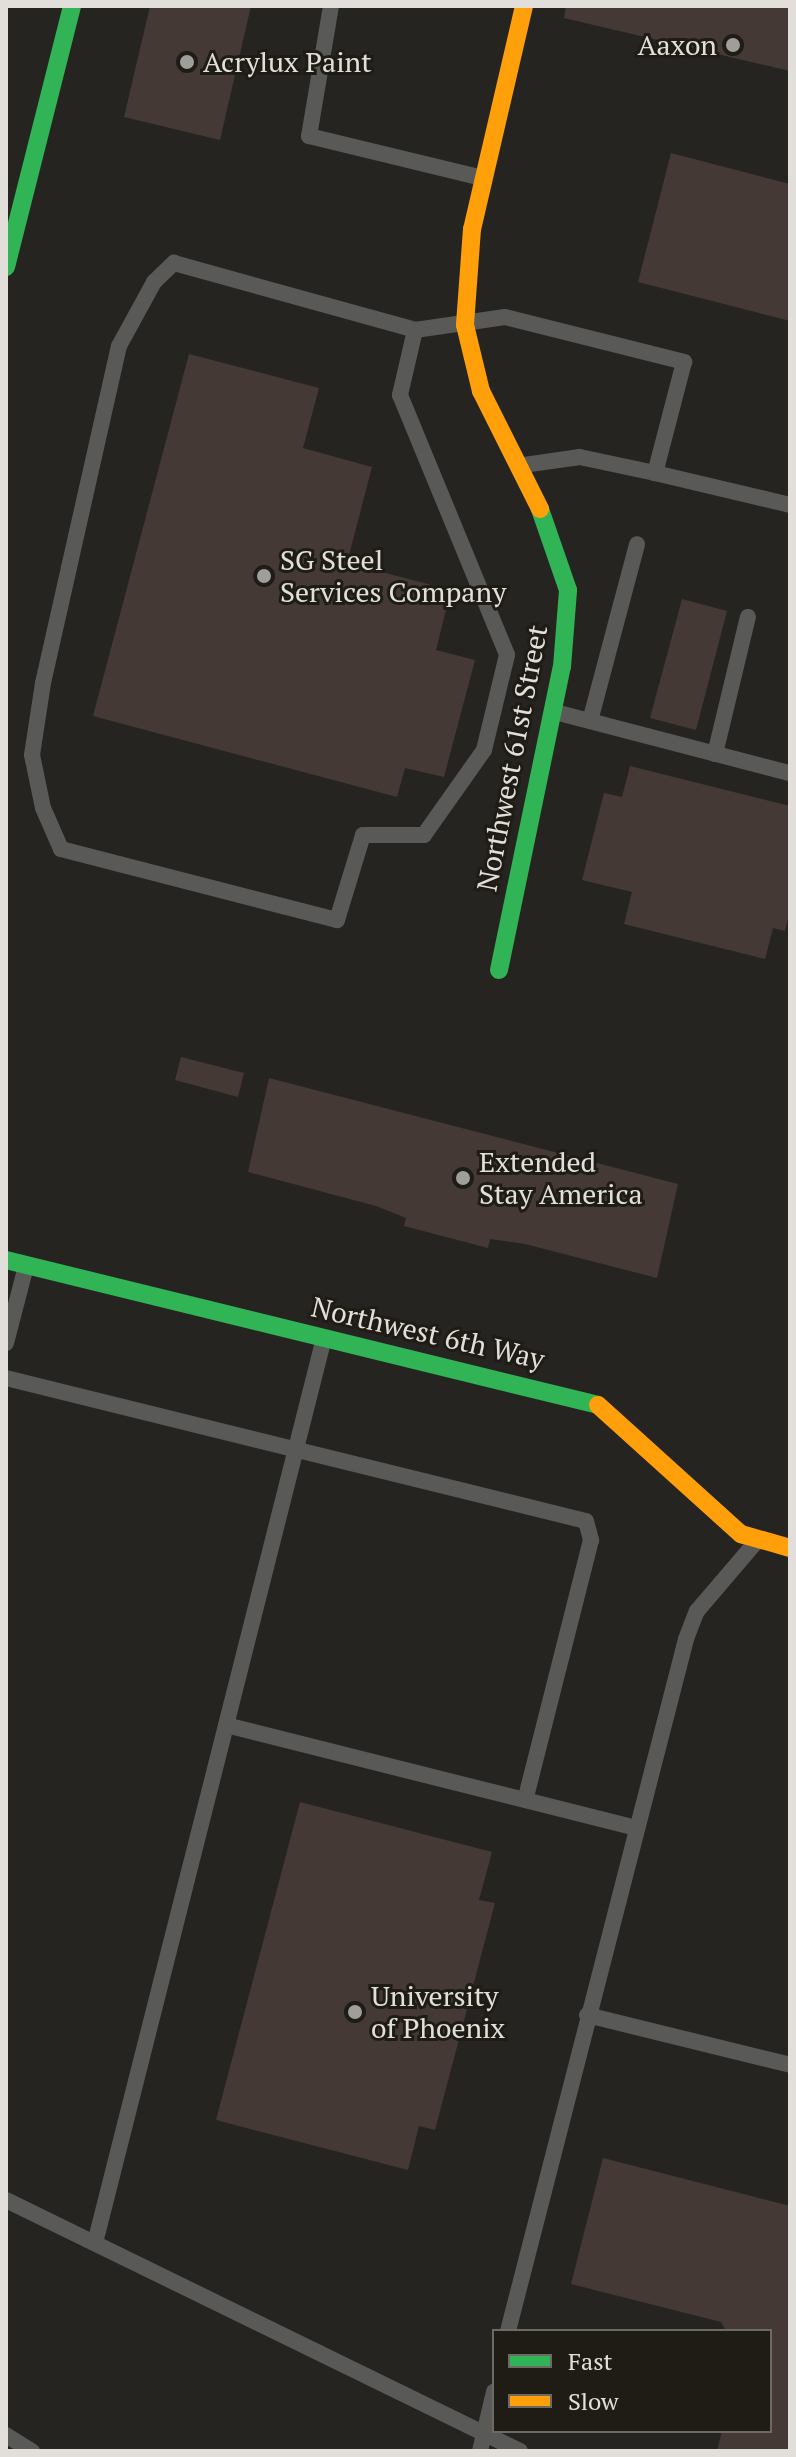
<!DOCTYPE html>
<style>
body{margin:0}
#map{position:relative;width:796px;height:2457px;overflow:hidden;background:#262421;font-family:"PT Serif",serif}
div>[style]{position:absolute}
.building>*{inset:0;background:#443934}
.lane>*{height:16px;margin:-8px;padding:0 8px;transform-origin:8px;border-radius:8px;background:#595957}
.fast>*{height:18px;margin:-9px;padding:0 9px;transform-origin:9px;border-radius:9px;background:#30b455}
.slow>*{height:18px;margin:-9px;padding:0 9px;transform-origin:9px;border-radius:9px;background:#ff9f0a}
.dots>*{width:22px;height:22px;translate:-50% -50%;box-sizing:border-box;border:4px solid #1f1b15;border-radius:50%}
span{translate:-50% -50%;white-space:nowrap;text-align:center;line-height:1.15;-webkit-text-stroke:6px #1f1b15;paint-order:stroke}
.poi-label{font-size:28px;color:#e2dfdb}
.right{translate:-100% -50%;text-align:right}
.left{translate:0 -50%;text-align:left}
.street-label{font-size:28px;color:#e2dfdb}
.frame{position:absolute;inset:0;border:8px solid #e2dfdb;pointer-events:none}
.legend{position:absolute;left:492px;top:2329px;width:280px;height:104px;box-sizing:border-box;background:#1f1b15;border:2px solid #6d6964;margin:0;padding:10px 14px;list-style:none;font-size:24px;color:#e2dfdb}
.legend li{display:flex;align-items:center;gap:16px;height:40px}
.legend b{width:40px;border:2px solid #6d6964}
</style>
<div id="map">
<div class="building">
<i style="clip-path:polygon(150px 6px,251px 6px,220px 140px,124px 117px)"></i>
<i style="clip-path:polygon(566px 6px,790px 6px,790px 71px,564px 18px)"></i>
<i style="clip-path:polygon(671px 153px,790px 184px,790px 321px,638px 282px)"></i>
<i style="clip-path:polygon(189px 354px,319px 388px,303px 448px,372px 467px,347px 563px,451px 590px,436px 650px,475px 660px,444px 777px,405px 768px,397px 797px,93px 716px)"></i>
<i style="clip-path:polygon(682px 599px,727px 611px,696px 730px,650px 718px)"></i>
<i style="clip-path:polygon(630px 766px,790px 806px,790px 910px,785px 931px,773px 928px,765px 959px,624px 924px,632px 892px,582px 880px,604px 793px,622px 797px)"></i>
<i style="clip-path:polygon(181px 1057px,244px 1073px,238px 1097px,175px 1080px)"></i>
<i style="clip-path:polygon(269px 1078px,678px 1184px,657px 1278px,525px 1244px,490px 1239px,488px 1248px,404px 1226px,406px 1218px,376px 1206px,248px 1172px)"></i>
<i style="clip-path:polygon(300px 1802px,492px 1852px,479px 1900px,495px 1903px,435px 2130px,419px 2126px,408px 2170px,216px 2120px)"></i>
<i style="clip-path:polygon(603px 2158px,790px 2206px,790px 2451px,717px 2451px,722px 2431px,770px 2431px,770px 2331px,726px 2331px,721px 2322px,571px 2284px)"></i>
</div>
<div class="lane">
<i style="left:331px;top:6px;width:132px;rotate:99.6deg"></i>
<i style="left:309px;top:136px;width:178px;rotate:13.6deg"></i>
<i style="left:415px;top:330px;width:67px;rotate:103deg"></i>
<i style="left:400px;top:395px;width:281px;rotate:67.6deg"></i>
<i style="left:507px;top:655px;width:98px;rotate:103.6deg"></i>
<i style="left:484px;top:750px;width:104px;rotate:125.2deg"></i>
<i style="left:424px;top:835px;width:61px;rotate:180deg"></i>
<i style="left:363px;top:835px;width:89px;rotate:107deg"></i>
<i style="left:337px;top:920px;width:285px;rotate:-165.6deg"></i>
<i style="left:61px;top:849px;width:45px;rotate:-113.7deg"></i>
<i style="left:43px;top:808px;width:54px;rotate:-101.7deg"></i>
<i style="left:32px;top:755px;width:73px;rotate:-81.3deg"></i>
<i style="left:43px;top:683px;width:345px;rotate:-77.3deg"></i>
<i style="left:119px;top:346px;width:73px;rotate:-61.3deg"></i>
<i style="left:154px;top:282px;width:28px;rotate:-44deg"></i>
<i style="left:174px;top:263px;width:250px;rotate:15.5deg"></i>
<i style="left:415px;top:330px;width:91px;rotate:-8.2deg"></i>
<i style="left:505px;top:317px;width:185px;rotate:14.1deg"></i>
<i style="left:684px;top:362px;width:115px;rotate:104.6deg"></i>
<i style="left:655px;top:473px;width:77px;rotate:-168deg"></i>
<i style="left:580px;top:457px;width:58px;rotate:172deg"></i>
<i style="left:655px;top:473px;width:139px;rotate:13.3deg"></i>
<i style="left:555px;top:712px;width:243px;rotate:14.6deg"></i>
<i style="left:590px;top:721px;width:183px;rotate:-75.1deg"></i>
<i style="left:715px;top:754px;width:141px;rotate:-76.5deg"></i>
<i style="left:6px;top:1343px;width:80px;rotate:-75.4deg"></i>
<i style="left:6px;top:1378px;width:597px;rotate:13.85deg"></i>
<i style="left:586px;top:1521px;width:20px;rotate:75deg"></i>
<i style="left:591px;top:1540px;width:268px;rotate:104.2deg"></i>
<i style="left:226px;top:1725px;width:423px;rotate:14.1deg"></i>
<i style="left:587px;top:2015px;width:209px;rotate:13.8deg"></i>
<i style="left:6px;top:2200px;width:572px;rotate:26.03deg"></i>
<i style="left:95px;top:2243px;width:934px;rotate:-75.8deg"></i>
<i style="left:508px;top:2331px;width:715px;rotate:-75.57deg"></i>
<i style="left:686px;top:1639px;width:30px;rotate:-69deg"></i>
<i style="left:697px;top:1611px;width:89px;rotate:-49.5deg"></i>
<i style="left:6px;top:2435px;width:31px;rotate:32deg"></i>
<i style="left:480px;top:2451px;width:61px;rotate:-76.7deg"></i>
</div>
<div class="fast">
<i style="left:6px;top:267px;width:269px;rotate:-75.8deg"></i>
<i style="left:499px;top:970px;width:309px;rotate:-78.3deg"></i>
<i style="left:562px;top:667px;width:77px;rotate:-85.5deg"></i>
<i style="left:568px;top:590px;width:86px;rotate:-109.1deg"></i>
<i style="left:6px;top:1260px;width:609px;rotate:13.76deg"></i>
</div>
<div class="slow">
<i style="left:524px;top:6px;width:229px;rotate:103.1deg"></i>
<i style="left:472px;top:229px;width:96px;rotate:94.2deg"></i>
<i style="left:465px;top:325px;width:68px;rotate:76.4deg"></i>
<i style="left:481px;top:391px;width:132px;rotate:63.4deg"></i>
<i style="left:598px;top:1405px;width:193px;rotate:42.1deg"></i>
<i style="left:741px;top:1534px;width:51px;rotate:15.9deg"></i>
</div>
<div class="dots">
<i style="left:733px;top:45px;background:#a09e9a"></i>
<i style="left:187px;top:62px;background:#a09e9a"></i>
<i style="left:264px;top:576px;background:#a09e9a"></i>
<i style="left:463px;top:1178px;background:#a09e9a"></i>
<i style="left:355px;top:2012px;background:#a09e9a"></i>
</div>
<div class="poi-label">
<span class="right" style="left:717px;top:45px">Aaxon</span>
<span class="left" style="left:203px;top:62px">Acrylux Paint</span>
<span class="left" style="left:280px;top:576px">SG Steel<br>Services Company</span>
<span class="left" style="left:479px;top:1178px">Extended<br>Stay America</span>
<span class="left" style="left:371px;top:2012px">University<br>of Phoenix</span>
</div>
<div class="street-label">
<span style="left:512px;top:758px;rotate:-79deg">Northwest 61st Street</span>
<span style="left:428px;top:1333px;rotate:13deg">Northwest 6th Way</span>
</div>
<div class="frame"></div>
<ul class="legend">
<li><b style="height:10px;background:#30b455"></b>Fast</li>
<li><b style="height:10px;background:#ff9f0a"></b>Slow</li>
</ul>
</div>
